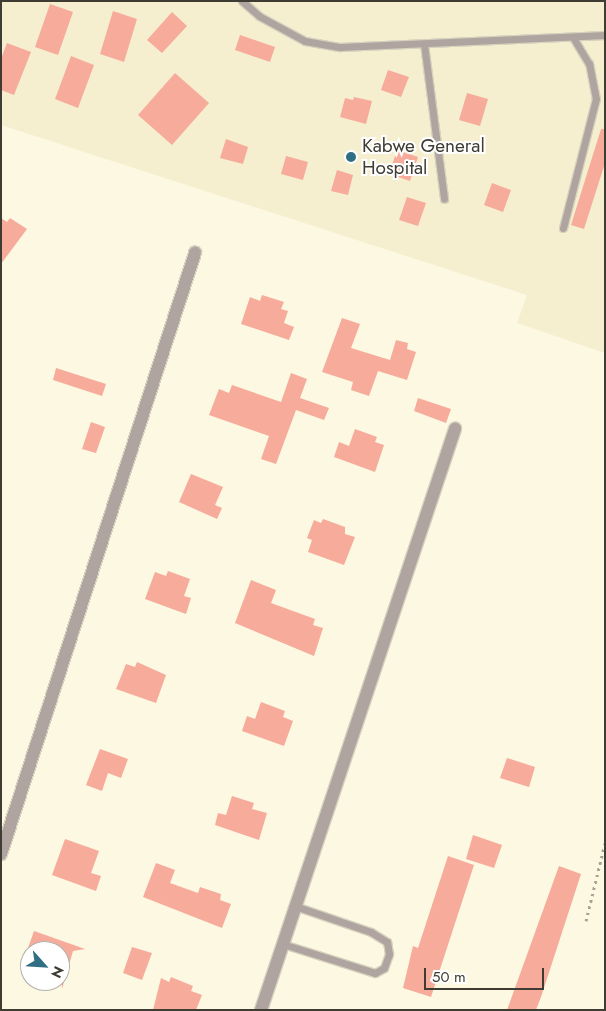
<!DOCTYPE html>
<style>
body{margin:0}
#map{position:relative;width:606px;height:1011px;overflow:hidden;background:#fcf8e1;font-family:Jost,sans-serif}
div>[style]{position:absolute}
.built>*{inset:0;background:#f5efd0}
.building>*{inset:0;background:#f7ab9b}
.path>*{height:3px;margin-top:-1.5px;transform-origin:0;background:repeating-linear-gradient(90deg,#a7a493 0 2.5px,transparent 0 6.5px)}
.roads{filter:drop-shadow(1px 0 #d6d2be) drop-shadow(-1px 0 #d6d2be) drop-shadow(0 1px #d6d2be) drop-shadow(0 -1px #d6d2be)}
.lane>*{height:7px;margin:-3.5px;padding:0 3.5px;transform-origin:3.5px;border-radius:3.5px;background:#afa4a0}
.street>*{height:12px;margin:-6px;padding:0 6px;transform-origin:6px;border-radius:6px;background:#afa4a0}
.dots>*{width:14px;height:14px;translate:-50% -50%;box-sizing:border-box;border:2px solid #fff;border-radius:50%}
span{translate:-50% -50%;white-space:nowrap;text-align:center;line-height:1.15;-webkit-text-stroke:4px #fff;paint-order:stroke}
.poi-label{font-size:19px;color:#3e3c33}
.left{translate:0 -50%;text-align:left}
.frame{position:absolute;inset:0;border:2px solid #3e3c33;pointer-events:none}
.north{position:absolute;left:20px;top:941px;width:50px;height:50px;box-sizing:border-box;background:#fff;border:1px solid #b2b1ad;border-radius:50%;rotate:116deg;font-size:14px;font-weight:700;line-height:20px;text-align:center;color:#3e3c33}
.north::after{content:'';display:block;margin:auto;width:18px;height:22px;background:#306e84;clip-path:polygon(50% 0,100% 100%,50% 72%,0 100%)}
.scale{position:absolute;left:424px;top:968px;width:120px;height:22px;box-sizing:border-box;border:2px solid #3e3c33;border-top:0;padding-left:6px;font-size:15px;line-height:18px;white-space:nowrap;color:#3e3c33;-webkit-text-stroke:4px #fff;paint-order:stroke}
</style>
<div id="map">
<div class="built">
<i style="clip-path:polygon(1px 1px,605px 1px,605px 353px,517px 323px,527px 295px,1px 125px)"></i>
</div>
<div class="building">
<i style="clip-path:polygon(50px 4px,73px 12px,58px 55px,35px 47px)"></i>
<i style="clip-path:polygon(113px 11px,137px 19px,124px 62px,100px 54px)"></i>
<i style="clip-path:polygon(172px 12px,187px 26px,162px 53px,147px 40px)"></i>
<i style="clip-path:polygon(240px 35px,275px 47px,270px 62px,235px 50px)"></i>
<i style="clip-path:polygon(7px 43px,31px 52px,14px 95px,1px 90px,1px 59px)"></i>
<i style="clip-path:polygon(71px 56px,94px 65px,78px 108px,55px 99px)"></i>
<i style="clip-path:polygon(388px 70px,409px 77px,401px 97px,381px 90px)"></i>
<i style="clip-path:polygon(175px 73px,209px 103px,172px 145px,138px 115px)"></i>
<i style="clip-path:polygon(467px 93px,488px 99px,480px 126px,459px 120px)"></i>
<i style="clip-path:polygon(354px 97px,372px 101px,366px 124px,340px 117px,345px 98px,353px 100px)"></i>
<i style="clip-path:polygon(601px 129px,605px 129px,605px 163px,584px 229px,571px 225px)"></i>
<i style="clip-path:polygon(226px 139px,248px 147px,243px 164px,220px 158px)"></i>
<i style="clip-path:polygon(397px 150px,418px 157px,410px 181px,389px 174px)"></i>
<i style="clip-path:polygon(286px 156px,308px 162px,303px 180px,281px 174px)"></i>
<i style="clip-path:polygon(337px 170px,353px 175px,348px 195px,331px 191px)"></i>
<i style="clip-path:polygon(492px 183px,511px 190px,503px 212px,484px 205px)"></i>
<i style="clip-path:polygon(407px 197px,426px 203px,418px 226px,399px 220px)"></i>
<i style="clip-path:polygon(1px 218px,7px 222px,10px 218px,27px 229px,1px 264px)"></i>
<i style="clip-path:polygon(262px 295px,284px 302px,281px 309px,288px 311px,284px 323px,294px 327px,289px 340px,241px 324px,250px 297px,260px 301px)"></i>
<i style="clip-path:polygon(342px 318px,360px 324px,351px 348px,390px 360px,396px 340px,408px 343px,407px 349px,416px 352px,407px 380px,378px 371px,369px 396px,351px 390px,353px 382px,322px 372px)"></i>
<i style="clip-path:polygon(56px 368px,106px 384px,102px 396px,53px 380px)"></i>
<i style="clip-path:polygon(291px 373px,307px 379px,300px 398px,329px 408px,324px 420px,296px 410px,276px 464px,261px 459px,269px 436px,209px 415px,219px 389px,229px 393px,232px 385px,281px 402px)"></i>
<i style="clip-path:polygon(418px 398px,451px 409px,446px 423px,414px 411px)"></i>
<i style="clip-path:polygon(91px 422px,105px 427px,96px 453px,82px 449px)"></i>
<i style="clip-path:polygon(355px 429px,377px 437px,375px 442px,384px 445px,375px 472px,334px 457px,339px 442px,349px 446px)"></i>
<i style="clip-path:polygon(191px 474px,223px 487px,215px 505px,222px 508px,217px 519px,179px 502px)"></i>
<i style="clip-path:polygon(323px 519px,345px 527px,345px 534px,355px 537px,344px 565px,308px 552px,312px 540px,307px 538px,314px 520px,321px 523px)"></i>
<i style="clip-path:polygon(168px 571px,190px 579px,184px 596px,191px 598px,186px 614px,145px 599px,155px 572px,166px 576px)"></i>
<i style="clip-path:polygon(251px 580px,276px 590px,271px 603px,315px 619px,313px 625px,323px 628px,314px 656px,235px 623px)"></i>
<i style="clip-path:polygon(137px 662px,166px 675px,156px 703px,116px 689px,126px 664px,135px 667px)"></i>
<i style="clip-path:polygon(261px 702px,285px 711px,283px 717px,293px 721px,284px 746px,242px 731px,247px 716px,255px 719px)"></i>
<i style="clip-path:polygon(100px 749px,128px 759px,121px 778px,108px 773px,102px 791px,86px 785px)"></i>
<i style="clip-path:polygon(507px 758px,535px 767px,529px 787px,500px 778px)"></i>
<i style="clip-path:polygon(232px 796px,254px 803px,252px 809px,267px 813px,259px 840px,215px 825px,218px 813px,226px 815px)"></i>
<i style="clip-path:polygon(473px 835px,502px 845px,494px 868px,466px 859px)"></i>
<i style="clip-path:polygon(65px 839px,99px 851px,91px 873px,101px 876px,96px 891px,52px 875px)"></i>
<i style="clip-path:polygon(448px 856px,474px 865px,431px 997px,403px 988px,413px 946px,418px 948px)"></i>
<i style="clip-path:polygon(156px 863px,175px 870px,170px 883px,198px 893px,200px 887px,221px 894px,220px 900px,231px 904px,222px 928px,143px 897px)"></i>
<i style="clip-path:polygon(559px 866px,581px 874px,541px 997px,536px 1010px,507px 1010px)"></i>
<i style="clip-path:polygon(34px 931px,85px 949px,73px 951px,62px 989px,60px 951px,27px 951px)"></i>
<i style="clip-path:polygon(132px 947px,152px 953px,142px 980px,123px 973px)"></i>
<i style="clip-path:polygon(171px 977px,193px 986px,191px 991px,202px 995px,196px 1010px,153px 1010px,161px 978px,169px 982px)"></i>
</div>
<div class="path">
<i style="left:586px;top:921px;width:80px;rotate:-76.3deg"></i>
</div>
<div class="roads">
<div class="lane">
<i style="left:242px;top:1px;width:23px;rotate:41deg"></i>
<i style="left:259px;top:16px;width:52px;rotate:28.5deg"></i>
<i style="left:305px;top:41px;width:36px;rotate:10deg"></i>
<i style="left:340px;top:47px;width:265px;rotate:-2.6deg"></i>
<i style="left:424px;top:44px;width:156px;rotate:82.6deg"></i>
<i style="left:563px;top:228px;width:133px;rotate:-75.7deg"></i>
<i style="left:596px;top:99px;width:36px;rotate:-101deg"></i>
<i style="left:589px;top:64px;width:31px;rotate:-121deg"></i>
<i style="left:283px;top:944px;width:96px;rotate:17.5deg"></i>
<i style="left:375px;top:973px;width:10px;rotate:-29deg"></i>
<i style="left:384px;top:968px;width:15px;rotate:-70deg"></i>
<i style="left:389px;top:954px;width:12px;rotate:-99deg"></i>
<i style="left:387px;top:942px;width:19px;rotate:-148deg"></i>
<i style="left:371px;top:932px;width:80px;rotate:-161.1deg"></i>
</div>
<div class="street">
<i style="left:1px;top:854px;width:632px;rotate:-72.11deg"></i>
<i style="left:261px;top:1010px;width:613px;rotate:-71.54deg"></i>
</div>
</div>
<div class="dots">
<i style="left:351px;top:157px;background:#306e84"></i>
</div>
<div class="poi-label">
<span class="left" style="left:362px;top:157px">Kabwe General<br>Hospital</span>
</div>
<div class="frame"></div>
<div class="north">N</div>
<div class="scale">50 m</div>
</div>
